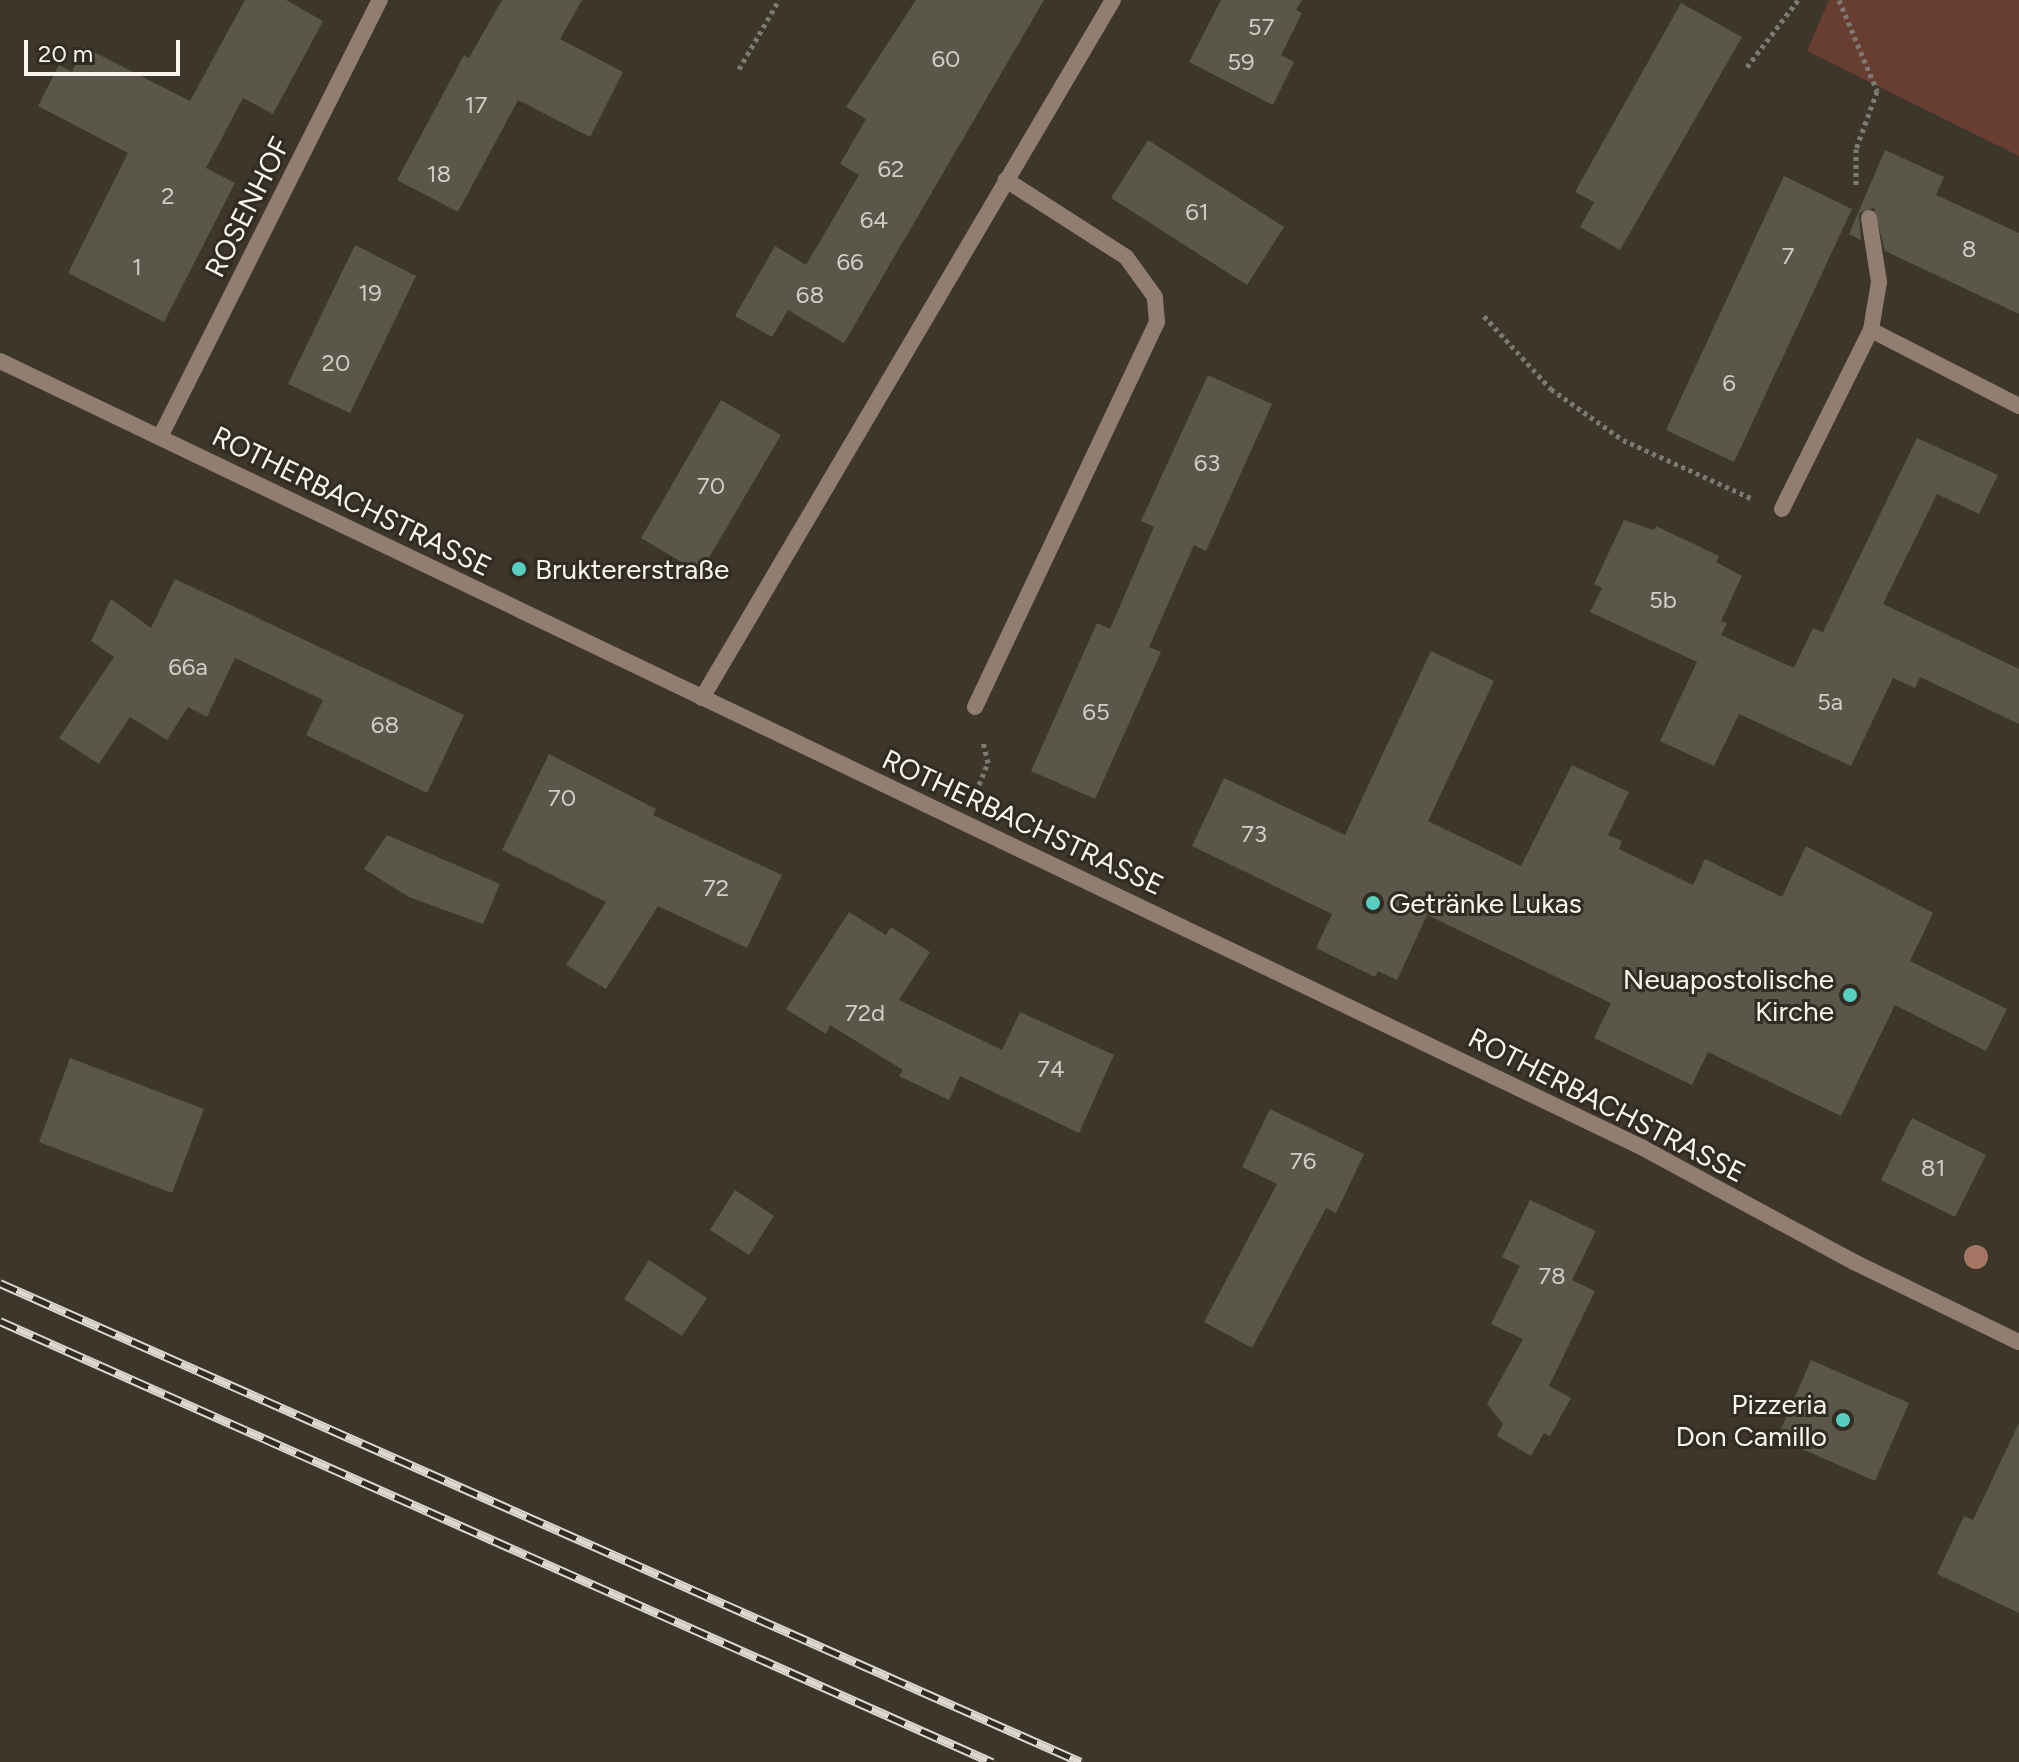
<!DOCTYPE html>
<meta charset="utf-8">
<style>
body{margin:0}
#map{position:relative;width:2019px;height:1762px;overflow:hidden;background:#3c362b;font-family:Figtree,sans-serif}
div>[style]{position:absolute}
.green>*{inset:0;background:#683e31}
.building>*{inset:0;background:#59574a}
.path>*{height:5px;margin-top:-2.5px;transform-origin:0;background:repeating-linear-gradient(90deg,#7f7a71 0 4px,transparent 0 8px)}
.service>*{height:16px;margin:-8px;padding:0 8px;transform-origin:8px;border-radius:8px;background:#917e70}
.minor>*{height:16px;margin:-8px;padding:0 8px;transform-origin:8px;border-radius:8px;background:#917e70}
.tertiary>*{height:16px;margin:-8px;padding:0 8px;transform-origin:8px;border-radius:8px;background:#917e70}
.rail>*{height:9px;margin-top:-4.5px;transform-origin:0;background:repeating-linear-gradient(90deg,#322b21 0 18px,#dcd8d1 0 36px);box-sizing:border-box;border-block:2px solid #dcd8d1}
.trees>*{width:24px;height:24px;margin:-12px;border-radius:50%;background:#a47663}
.dots>*{width:22px;height:22px;translate:-50% -50%;box-sizing:border-box;border:4px solid #322b21;border-radius:50%}
span{translate:-50% -50%;white-space:nowrap;text-align:center;line-height:1.15;-webkit-text-stroke:6px #322b21;paint-order:stroke}
.number-label{font-size:24px;color:#d0cdc5}
.number-label span{-webkit-text-stroke-width:0}
.street-label{font-size:28px;color:#f8f4ee}
.poi-label{font-size:28px;color:#f8f4ee}
.left{translate:0 -50%;text-align:left}
.right{translate:-100% -50%;text-align:right}
.scale{position:absolute;left:24px;top:40px;width:156px;height:36px;box-sizing:border-box;border:4px solid #f8f4ee;border-top:0;padding-left:10px;font-size:24px;line-height:28px;white-space:nowrap;color:#f8f4ee;-webkit-text-stroke:6px #322b21;paint-order:stroke}
</style>
<div id="map">
<div class="green">
<i style="clip-path:polygon(1829px 0,2019px 0,2019px 156px,1807px 51px)"></i>
</div>
<div class="building">
<i style="clip-path:polygon(245px 0,286px 0,323px 21px,273px 114px,243px 98px,206px 168px,235px 183px,164px 322px,68px 273px,128px 153px,38px 106px,59px 65px,72px 72px,84px 47px,190px 101px)"></i>
<i style="clip-path:polygon(502px 0,582px 0,560px 39px,623px 72px,590px 137px,518px 100px,458px 212px,397px 180px,464px 55px,469px 58px)"></i>
<i style="clip-path:polygon(916px 0,1044px 0,844px 343px,788px 310px,772px 337px,735px 316px,775px 246px,806px 265px,859px 175px,840px 164px,866px 119px,846px 107px)"></i>
<i style="clip-path:polygon(1221px 0,1302px 0,1296px 10px,1302px 13px,1281px 55px,1294px 62px,1273px 105px,1189px 62px)"></i>
<i style="clip-path:polygon(1681px 3px,1742px 37px,1620px 250px,1580px 227px,1594px 202px,1575px 192px)"></i>
<i style="clip-path:polygon(1148px 140px,1284px 227px,1247px 285px,1111px 198px)"></i>
<i style="clip-path:polygon(1885px 150px,1944px 177px,1936px 195px,2019px 233px,2019px 314px,1885px 251px,1874px 208px,1859px 213px,1861px 240px,1849px 234px)"></i>
<i style="clip-path:polygon(1784px 176px,1852px 209px,1734px 462px,1666px 430px)"></i>
<i style="clip-path:polygon(355px 245px,416px 276px,350px 413px,288px 384px)"></i>
<i style="clip-path:polygon(1208px 375px,1272px 404px,1206px 551px,1194px 545px,1149px 647px,1161px 652px,1095px 799px,1031px 771px,1097px 623px,1110px 629px,1154px 527px,1141px 521px)"></i>
<i style="clip-path:polygon(721px 400px,781px 435px,700px 573px,641px 538px)"></i>
<i style="clip-path:polygon(1917px 438px,1998px 475px,1979px 514px,1937px 494px,1883px 604px,2019px 669px,2019px 724px,1920px 677px,1915px 688px,1893px 678px,1851px 766px,1739px 714px,1714px 766px,1660px 741px,1697px 662px,1590px 612px,1602px 588px,1594px 584px,1624px 520px,1654px 530px,1656px 526px,1719px 556px,1716px 562px,1742px 576px,1721px 621px,1727px 623px,1721px 635px,1794px 668px,1813px 628px,1823px 632px)"></i>
<i style="clip-path:polygon(175px 579px,464px 715px,427px 793px,306px 735px,323px 700px,235px 658px,207px 717px,188px 707px,167px 740px,130px 717px,99px 764px,59px 738px,114px 657px,91px 641px,111px 599px,151px 628px)"></i>
<i style="clip-path:polygon(1431px 651px,1494px 681px,1428px 821px,1521px 866px,1572px 765px,1629px 792px,1608px 835px,1622px 841px,1619px 849px,1693px 885px,1705px 859px,1782px 897px,1806px 846px,1933px 913px,1910px 961px,2007px 1009px,1986px 1051px,1895px 1005px,1841px 1116px,1708px 1052px,1692px 1085px,1594px 1038px,1611px 1003px,1427px 915px,1397px 980px,1378px 971px,1375px 977px,1316px 948px,1332px 914px,1192px 846px,1224px 778px,1345px 835px)"></i>
<i style="clip-path:polygon(549px 754px,656px 809px,653px 815px,782px 875px,747px 948px,658px 906px,606px 989px,566px 965px,606px 902px,502px 850px)"></i>
<i style="clip-path:polygon(387px 835px,500px 884px,483px 924px,409px 897px,364px 869px)"></i>
<i style="clip-path:polygon(849px 912px,886px 935px,891px 927px,930px 952px,899px 1000px,1002px 1050px,1020px 1012px,1114px 1055px,1079px 1133px,960px 1076px,949px 1100px,899px 1076px,903px 1070px,830px 1025px,826px 1034px,786px 1009px)"></i>
<i style="clip-path:polygon(70px 1058px,204px 1109px,172px 1193px,39px 1142px)"></i>
<i style="clip-path:polygon(1270px 1109px,1364px 1154px,1336px 1213px,1326px 1208px,1252px 1348px,1204px 1322px,1277px 1184px,1242px 1167px)"></i>
<i style="clip-path:polygon(1912px 1118px,1986px 1155px,1955px 1217px,1881px 1180px)"></i>
<i style="clip-path:polygon(735px 1190px,774px 1216px,749px 1255px,710px 1230px)"></i>
<i style="clip-path:polygon(1530px 1200px,1596px 1231px,1572px 1280px,1595px 1291px,1549px 1386px,1571px 1398px,1550px 1436px,1544px 1433px,1531px 1456px,1497px 1436px,1503px 1424px,1487px 1404px,1523px 1339px,1491px 1324px,1520px 1266px,1502px 1257px)"></i>
<i style="clip-path:polygon(649px 1260px,707px 1298px,682px 1336px,624px 1299px)"></i>
<i style="clip-path:polygon(1811px 1360px,1909px 1403px,1875px 1481px,1777px 1438px)"></i>
<i style="clip-path:polygon(2019px 1423px,2019px 1613px,1937px 1574px,1964px 1516px,1973px 1520px)"></i>
</div>
<div class="path">
<i style="left:1839px;top:0;width:99px;rotate:67.3deg"></i>
<i style="left:1877px;top:91px;width:62px;rotate:109.9deg"></i>
<i style="left:1856px;top:149px;width:37px;rotate:90deg"></i>
<i style="left:1747px;top:67px;width:84px;rotate:-52.7deg"></i>
<i style="left:739px;top:69px;width:80px;rotate:-59.9deg"></i>
<i style="left:1484px;top:316px;width:99px;rotate:47.5deg"></i>
<i style="left:1551px;top:389px;width:88px;rotate:35.3deg"></i>
<i style="left:1623px;top:440px;width:141px;rotate:24.4deg"></i>
<i style="left:976px;top:792px;width:31px;rotate:-68deg"></i>
<i style="left:988px;top:763px;width:23px;rotate:-103deg"></i>
</div>
<div class="service">
<i style="left:1869px;top:218px;width:65px;rotate:81.1deg"></i>
<i style="left:1879px;top:282px;width:49px;rotate:99.5deg"></i>
</div>
<div class="minor">
<i style="left:160px;top:437px;width:489px;rotate:-63.3deg"></i>
<i style="left:1782px;top:509px;width:200px;rotate:-63.6deg"></i>
<i style="left:1871px;top:330px;width:166px;rotate:27.2deg"></i>
<i style="left:702px;top:698px;width:810px;rotate:-59.51deg"></i>
<i style="left:975px;top:707px;width:426px;rotate:-64.7deg"></i>
<i style="left:1157px;top:322px;width:25px;rotate:-95deg"></i>
<i style="left:1155px;top:297px;width:49px;rotate:-125.9deg"></i>
<i style="left:1126px;top:257px;width:143px;rotate:-147.3deg"></i>
</div>
<div class="tertiary">
<i style="left:0;top:361px;width:1822px;rotate:25.59deg"></i>
<i style="left:1643px;top:1148px;width:240px;rotate:28.4deg"></i>
<i style="left:1854px;top:1262px;width:183px;rotate:25.9deg"></i>
</div>
<div class="rail">
<i style="left:0;top:1283px;width:1182px;rotate:23.9deg"></i>
<i style="left:0;top:1321px;width:1086px;rotate:23.97deg"></i>
</div>
<div class="trees">
<i style="left:1976px;top:1257px"></i>
</div>
<div class="dots">
<i style="left:519px;top:569px;background:#58cec1"></i>
<i style="left:1373px;top:903px;background:#58cec1"></i>
<i style="left:1850px;top:995px;background:#58cec1"></i>
<i style="left:1843px;top:1420px;background:#58cec1"></i>
</div>
<div class="number-label">
<span style="left:1261px;top:27px">57</span>
<span style="left:946px;top:59px">60</span>
<span style="left:1241px;top:62px">59</span>
<span style="left:476px;top:105px">17</span>
<span style="left:891px;top:169px">62</span>
<span style="left:439px;top:174px">18</span>
<span style="left:168px;top:196px">2</span>
<span style="left:1197px;top:212px">61</span>
<span style="left:874px;top:220px">64</span>
<span style="left:1969px;top:249px">8</span>
<span style="left:1788px;top:256px">7</span>
<span style="left:850px;top:262px">66</span>
<span style="left:137px;top:267px">1</span>
<span style="left:370px;top:293px">19</span>
<span style="left:810px;top:295px">68</span>
<span style="left:336px;top:363px">20</span>
<span style="left:1729px;top:383px">6</span>
<span style="left:1207px;top:463px">63</span>
<span style="left:711px;top:486px">70</span>
<span style="left:1663px;top:600px">5b</span>
<span style="left:188px;top:667px">66a</span>
<span style="left:1830px;top:702px">5a</span>
<span style="left:1096px;top:712px">65</span>
<span style="left:385px;top:725px">68</span>
<span style="left:562px;top:798px">70</span>
<span style="left:1254px;top:834px">73</span>
<span style="left:716px;top:888px">72</span>
<span style="left:865px;top:1013px">72d</span>
<span style="left:1051px;top:1069px">74</span>
<span style="left:1303px;top:1161px">76</span>
<span style="left:1933px;top:1168px">81</span>
<span style="left:1552px;top:1276px">78</span>
</div>
<div class="street-label">
<span style="left:247px;top:207px;rotate:-63deg">ROSENHOF</span>
<span style="left:352px;top:501px;rotate:26deg">ROTHERBACHSTRASSE</span>
<span style="left:1023px;top:822px;rotate:25deg">ROTHERBACHSTRASSE</span>
<span style="left:1607px;top:1105px;rotate:27deg">ROTHERBACHSTRASSE</span>
</div>
<div class="poi-label">
<span class="left" style="left:535px;top:569px">Bruktererstraße</span>
<span class="left" style="left:1389px;top:903px">Getränke Lukas</span>
<span class="right" style="left:1834px;top:995px">Neuapostolische<br>Kirche</span>
<span class="right" style="left:1827px;top:1420px">Pizzeria<br>Don Camillo</span>
</div>
<div class="scale">20 m</div>
</div>
